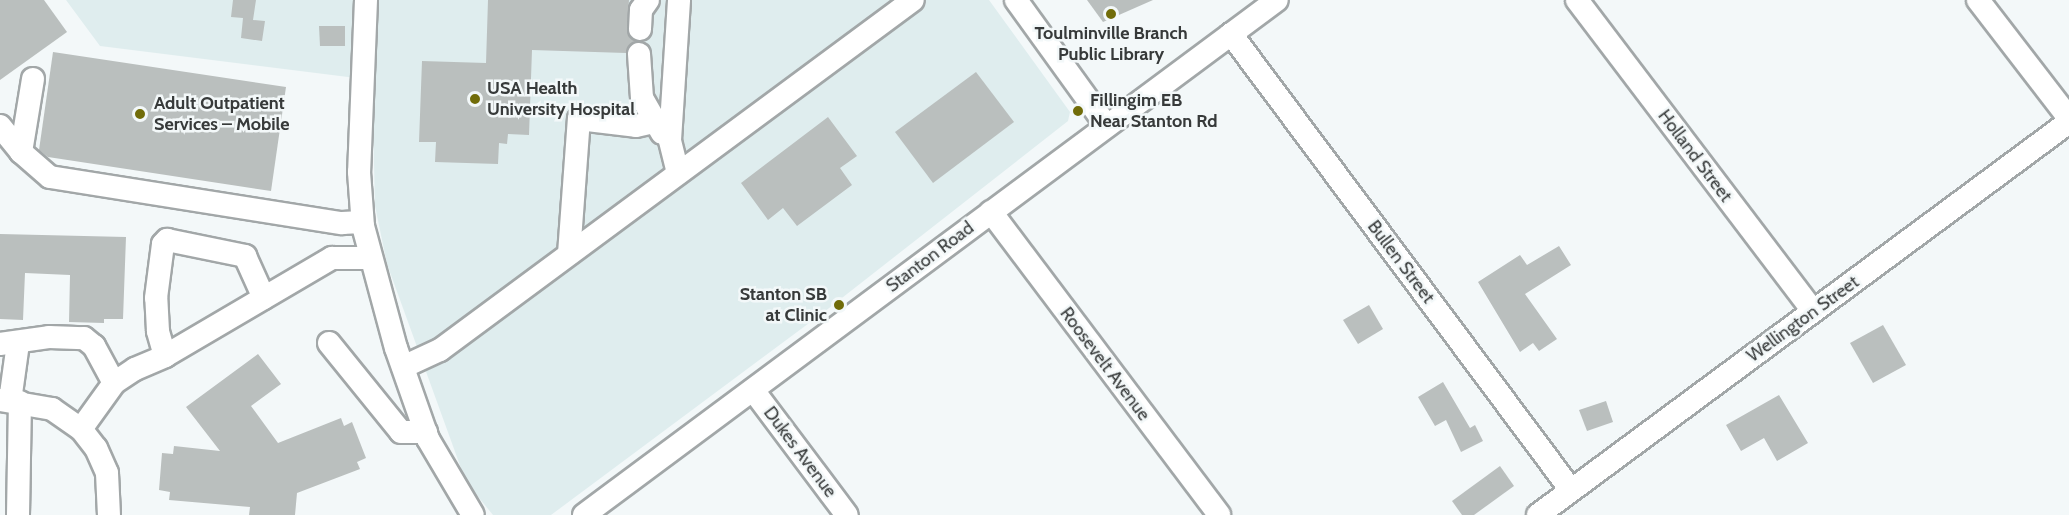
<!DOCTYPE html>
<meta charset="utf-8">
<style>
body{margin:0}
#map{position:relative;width:2069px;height:515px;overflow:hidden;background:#f3f8f9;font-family:Cabin,sans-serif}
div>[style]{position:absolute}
.built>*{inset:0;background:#dfedee}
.building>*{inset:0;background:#babfbe}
.roads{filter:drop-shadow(2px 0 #a2a7a8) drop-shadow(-2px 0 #a2a7a8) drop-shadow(0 2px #a2a7a8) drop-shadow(0 -2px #a2a7a8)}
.minor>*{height:22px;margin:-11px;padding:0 11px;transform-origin:11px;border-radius:11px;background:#fff}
.dots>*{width:16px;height:16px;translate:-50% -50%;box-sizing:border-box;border:3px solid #f3f8f9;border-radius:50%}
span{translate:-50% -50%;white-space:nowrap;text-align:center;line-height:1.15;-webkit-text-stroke:5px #f3f8f9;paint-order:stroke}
.poi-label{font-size:18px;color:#373a3a;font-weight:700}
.left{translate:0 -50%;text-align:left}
.right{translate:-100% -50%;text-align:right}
.street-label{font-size:18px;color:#373a3a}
</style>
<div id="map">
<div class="built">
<i style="clip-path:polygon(66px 0,989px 0,1070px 112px,1068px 121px,824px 312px,551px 515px,493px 515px,466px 482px,387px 264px,375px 206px,372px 80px,100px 46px)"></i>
</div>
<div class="building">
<i style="clip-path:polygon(0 0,44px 0,67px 32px,0 80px)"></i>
<i style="clip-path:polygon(233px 0,256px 0,253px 20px,265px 21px,262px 41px,241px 38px,243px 18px,231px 17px)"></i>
<i style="clip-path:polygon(488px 0,629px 0,627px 29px,636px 41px,626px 53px,532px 50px,529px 135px,508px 134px,507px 144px,499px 143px,498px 164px,435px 162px,436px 142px,419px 142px,422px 61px,486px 63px)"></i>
<i style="clip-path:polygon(1087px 0,1153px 0,1103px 22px)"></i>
<i style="clip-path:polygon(319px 26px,345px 26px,345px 46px,320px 46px)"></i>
<i style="clip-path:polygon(53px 52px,286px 87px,271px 191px,48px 157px,39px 150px)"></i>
<i style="clip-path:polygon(976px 72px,1014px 122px,933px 183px,895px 132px)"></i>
<i style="clip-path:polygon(828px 117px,857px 156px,840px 168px,852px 185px,797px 226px,783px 208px,768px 220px,741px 183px)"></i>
<i style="clip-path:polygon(0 234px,126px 237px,123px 319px,104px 319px,104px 323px,69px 322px,70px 275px,25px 273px,23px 320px,0 319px)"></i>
<i style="clip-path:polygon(1559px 246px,1571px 265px,1525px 294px,1557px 339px,1539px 351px,1533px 343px,1520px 352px,1478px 282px,1520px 255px,1527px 265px)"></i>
<i style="clip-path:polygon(1369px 305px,1383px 329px,1358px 344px,1343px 320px)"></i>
<i style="clip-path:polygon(1883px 325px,1906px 365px,1873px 383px,1850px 343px)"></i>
<i style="clip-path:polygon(258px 354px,281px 384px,251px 406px,278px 443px,341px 418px,344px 426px,352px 422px,366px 458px,357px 462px,360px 469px,297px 493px,295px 515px,249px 515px,250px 507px,169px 500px,170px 492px,159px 490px,162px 453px,173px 454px,174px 446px,220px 451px,186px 407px)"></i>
<i style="clip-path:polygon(1443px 382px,1470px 428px,1475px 425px,1483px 441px,1461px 452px,1446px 420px,1435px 426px,1418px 397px)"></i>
<i style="clip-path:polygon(1779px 395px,1808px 443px,1777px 461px,1764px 438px,1741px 451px,1726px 425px)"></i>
<i style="clip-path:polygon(1606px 401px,1613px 422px,1587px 431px,1579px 410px)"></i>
<i style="clip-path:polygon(1500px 466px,1514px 486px,1474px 515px,1462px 515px,1452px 501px)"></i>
</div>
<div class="roads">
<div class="minor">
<i style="left:366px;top:0;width:172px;rotate:92.3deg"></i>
<i style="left:359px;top:172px;width:54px;rotate:85.8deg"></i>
<i style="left:363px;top:226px;width:126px;rotate:74.9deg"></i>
<i style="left:396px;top:348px;width:96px;rotate:70.6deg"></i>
<i style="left:428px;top:439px;width:88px;rotate:59.4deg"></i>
<i style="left:1016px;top:0;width:155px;rotate:54.2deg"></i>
<i style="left:1577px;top:0;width:390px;rotate:52.8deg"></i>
<i style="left:1978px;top:0;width:149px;rotate:52.4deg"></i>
<i style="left:640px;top:29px;width:19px;rotate:-87deg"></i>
<i style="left:641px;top:10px;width:12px;rotate:-55deg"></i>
<i style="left:1231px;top:34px;width:569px;rotate:53.29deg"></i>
<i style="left:639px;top:54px;width:44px;rotate:86.1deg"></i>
<i style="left:642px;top:98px;width:40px;rotate:60.3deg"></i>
<i style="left:33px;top:79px;width:74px;rotate:99.3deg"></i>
<i style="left:21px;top:152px;width:38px;rotate:41deg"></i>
<i style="left:50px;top:177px;width:296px;rotate:9deg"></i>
<i style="left:342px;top:223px;width:20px;rotate:-3deg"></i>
<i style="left:0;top:126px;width:33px;rotate:51deg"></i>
<i style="left:678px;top:173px;width:34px;rotate:-104deg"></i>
<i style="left:670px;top:140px;width:140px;rotate:-86.3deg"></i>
<i style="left:991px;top:212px;width:379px;rotate:53deg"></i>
<i style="left:569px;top:254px;width:135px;rotate:-85.8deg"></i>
<i style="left:579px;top:119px;width:57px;rotate:7deg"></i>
<i style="left:636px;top:126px;width:18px;rotate:-13deg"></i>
<i style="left:329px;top:343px;width:114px;rotate:51deg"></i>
<i style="left:401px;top:432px;width:25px"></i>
<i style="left:0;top:344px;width:49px;rotate:-8.1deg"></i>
<i style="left:49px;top:337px;width:35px;rotate:2deg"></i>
<i style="left:84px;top:338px;width:13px;rotate:39deg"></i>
<i style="left:94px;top:346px;width:42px;rotate:61.6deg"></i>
<i style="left:165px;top:356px;width:26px;rotate:-106deg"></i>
<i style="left:158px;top:331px;width:33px;rotate:-93deg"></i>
<i style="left:156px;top:298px;width:54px;rotate:-82.6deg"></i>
<i style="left:163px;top:244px;width:6px;rotate:-45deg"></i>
<i style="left:167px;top:240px;width:80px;rotate:11.6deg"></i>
<i style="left:245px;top:256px;width:46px;rotate:65.7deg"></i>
<i style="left:403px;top:367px;width:41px;rotate:-24.7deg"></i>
<i style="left:440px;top:350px;width:588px;rotate:-36.5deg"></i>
<i style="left:753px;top:390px;width:156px;rotate:53.1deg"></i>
<i style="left:0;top:400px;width:53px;rotate:9.8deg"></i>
<i style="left:52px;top:409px;width:35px;rotate:35deg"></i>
<i style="left:81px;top:429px;width:24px;rotate:52deg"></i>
<i style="left:96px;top:448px;width:27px;rotate:66deg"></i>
<i style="left:107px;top:473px;width:42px;rotate:87.3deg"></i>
<i style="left:10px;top:401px;width:59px;rotate:-82.1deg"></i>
<i style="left:81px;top:429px;width:57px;rotate:-54.3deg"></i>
<i style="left:114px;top:383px;width:25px;rotate:-34deg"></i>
<i style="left:135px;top:369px;width:33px;rotate:-23deg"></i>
<i style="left:165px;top:356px;width:194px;rotate:-30.4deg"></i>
<i style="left:332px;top:258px;width:38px"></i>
<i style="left:18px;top:515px;width:113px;rotate:-89deg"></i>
<i style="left:584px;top:515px;width:863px;rotate:-36.62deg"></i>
<i style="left:1538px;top:515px;width:661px;rotate:-36.51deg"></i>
</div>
</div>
<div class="dots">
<i style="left:1111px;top:14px;background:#716c09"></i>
<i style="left:475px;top:99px;background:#716c09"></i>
<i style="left:1078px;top:111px;background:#716c09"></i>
<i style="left:140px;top:114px;background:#716c09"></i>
<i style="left:839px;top:305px;background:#716c09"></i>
</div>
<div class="poi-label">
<span style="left:1111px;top:44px">Toulminville Branch<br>Public Library</span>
<span class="left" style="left:487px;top:99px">USA Health<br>University Hospital</span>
<span class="left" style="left:1090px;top:111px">Fillingim EB<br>Near Stanton Rd</span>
<span class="left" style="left:154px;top:114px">Adult Outpatient<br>Services – Mobile</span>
<span class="right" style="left:827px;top:305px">Stanton SB<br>at Clinic</span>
</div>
<div class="street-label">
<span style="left:1695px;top:156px;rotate:53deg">Holland Street</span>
<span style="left:930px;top:257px;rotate:-37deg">Stanton Road</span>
<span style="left:1401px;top:262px;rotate:53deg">Bullen Street</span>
<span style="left:1803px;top:319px;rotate:-36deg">Wellington Street</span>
<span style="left:1105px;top:364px;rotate:53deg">Roosevelt Avenue</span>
<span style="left:800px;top:452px;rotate:53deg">Dukes Avenue</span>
</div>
</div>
